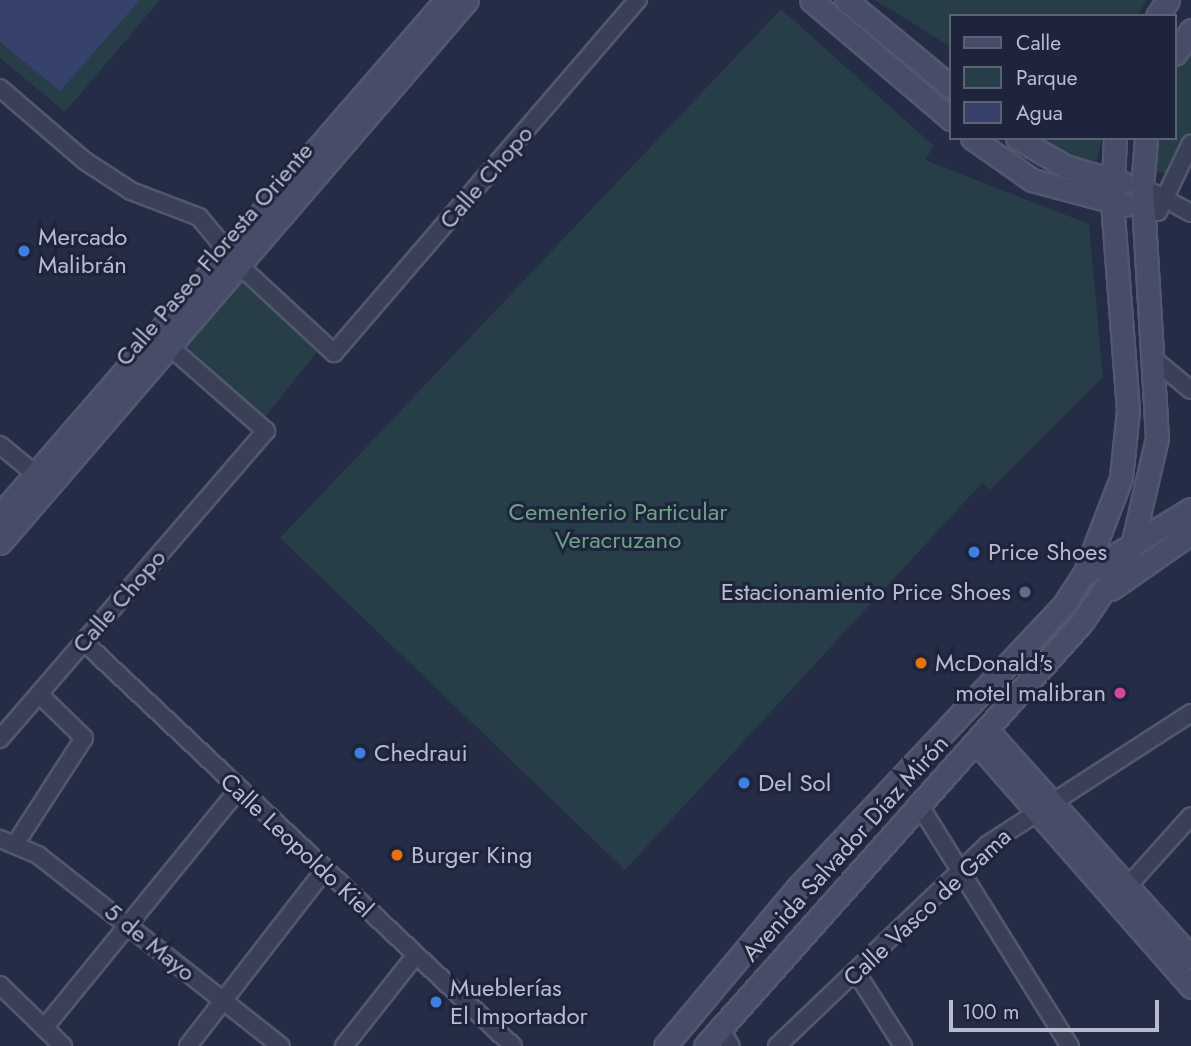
<!DOCTYPE html>
<meta charset="utf-8">
<style>
body{margin:0}
#map{position:relative;width:1191px;height:1046px;overflow:hidden;background:#252c46;font-family:Jost,sans-serif}
div>[style]{position:absolute}
.green>*{inset:0;background:#273d47}
.water>*{inset:0;background:#36416c}
.roads{filter:drop-shadow(2px 0 #52576d) drop-shadow(-2px 0 #52576d) drop-shadow(0 2px #52576d) drop-shadow(0 -2px #52576d)}
.street>*{height:16px;margin:-8px;padding:0 8px;transform-origin:8px;border-radius:8px;background:#3a4055}
.secondary>*{height:21px;margin:-10.5px;padding:0 10.5px;transform-origin:10.5px;border-radius:10.5px;background:#474d69}
.dots>*{width:19px;height:19px;translate:-50% -50%;box-sizing:border-box;border:4px solid #1e243b;border-radius:50%}
span{translate:-50% -50%;white-space:nowrap;text-align:center;line-height:1.15;-webkit-text-stroke:6px #1e243b;paint-order:stroke}
.street-label{font-size:24px;color:#b8bcce}
.poi-label{font-size:24px;color:#b8bcce}
.left{translate:0 -50%;text-align:left}
.right{translate:-100% -50%;text-align:right}
.park-label{font-size:24px;color:#6da183}
.legend{position:absolute;left:949px;top:14px;width:228px;height:126px;box-sizing:border-box;background:#1e243b;border:2px solid #5c6176;margin:0;padding:9px 12px;list-style:none;font-size:21px;color:#b8bcce}
.legend li{display:flex;align-items:center;gap:14px;height:35px}
.legend b{width:35px;border:2px solid #5c6176}
.scale{position:absolute;left:949px;top:1000px;width:210px;height:32px;box-sizing:border-box;border:4px solid #b8bcce;border-top:0;padding-left:9px;font-size:21px;line-height:24px;white-space:nowrap;color:#b8bcce;-webkit-text-stroke:5px #1e243b;paint-order:stroke}
</style>
<div id="map">
<div class="green">
<i style="clip-path:polygon(0 0,160px 0,65px 112px,0 58px)"></i>
<i style="clip-path:polygon(875px 0,1147px 0,1137px 16px,951px 16px,951px 47px)"></i>
<i style="clip-path:polygon(781px 9px,934px 146px,925px 160px,1089px 224px,1103px 377px,990px 490px,982px 483px,625px 870px,280px 538px)"></i>
<i style="clip-path:polygon(1191px 37px,1191px 132px,1169px 174px,1152px 171px,1155px 138px,1175px 138px,1175px 70px)"></i>
<i style="clip-path:polygon(1049px 138px,1102px 138px,1097px 161px,1056px 155px)"></i>
<i style="clip-path:polygon(239px 280px,318px 351px,264px 418px,186px 345px)"></i>
</div>
<div class="water">
<i style="clip-path:polygon(0 0,140px 0,60px 91px,0 42px)"></i>
</div>
<div class="roads">
<div class="street">
<i style="left:0;top:88px;width:112px;rotate:40.7deg"></i>
<i style="left:85px;top:161px;width:55px;rotate:33.1deg"></i>
<i style="left:131px;top:191px;width:73px;rotate:20.9deg"></i>
<i style="left:199px;top:217px;width:64px;rotate:50.1deg"></i>
<i style="left:240px;top:266px;width:128px;rotate:42.8deg"></i>
<i style="left:334px;top:353px;width:466px;rotate:-49.3deg"></i>
<i style="left:1154px;top:193px;width:42px;rotate:28.4deg"></i>
<i style="left:1158px;top:212px;width:76px;rotate:-64.4deg"></i>
<i style="left:1157px;top:362px;width:44px;rotate:39.5deg"></i>
<i style="left:0;top:445px;width:57px;rotate:39.3deg"></i>
<i style="left:84px;top:642px;width:589px;rotate:43.28deg"></i>
<i style="left:0;top:739px;width:407px;rotate:-49.2deg"></i>
<i style="left:266px;top:431px;width:140px;rotate:-138.8deg"></i>
<i style="left:918px;top:803px;width:287px;rotate:58deg"></i>
<i style="left:0;top:839px;width:41px;rotate:22.8deg"></i>
<i style="left:38px;top:855px;width:309px;rotate:38.2deg"></i>
<i style="left:16px;top:843px;width:125px;rotate:-57.1deg"></i>
<i style="left:84px;top:738px;width:63px;rotate:-135.6deg"></i>
<i style="left:1128px;top:886px;width:94px;rotate:-48deg"></i>
<i style="left:856px;top:972px;width:88px;rotate:57.6deg"></i>
<i style="left:0;top:985px;width:88px;rotate:44.1deg"></i>
<i style="left:719px;top:1027px;width:22px;rotate:58deg"></i>
<i style="left:44px;top:1028px;width:307px;rotate:-50.8deg"></i>
<i style="left:188px;top:1046px;width:220px;rotate:-52.2deg"></i>
<i style="left:344px;top:1046px;width:115px;rotate:-51.7deg"></i>
<i style="left:777px;top:1046px;width:291px;rotate:-43.7deg"></i>
<i style="left:987px;top:845px;width:243px;rotate:-32.9deg"></i>
</div>
<div class="secondary">
<i style="left:811px;top:0;width:184px;rotate:40.4deg"></i>
<i style="left:846px;top:0;width:136px;rotate:39.6deg"></i>
<i style="left:1157px;top:16px;width:19px;rotate:-55deg"></i>
<i style="left:1175px;top:54px;width:29px;rotate:-56deg"></i>
<i style="left:972px;top:138px;width:73px;rotate:35deg"></i>
<i style="left:1032px;top:180px;width:96px;rotate:15deg"></i>
<i style="left:1017px;top:138px;width:56px;rotate:30.3deg"></i>
<i style="left:1065px;top:166px;width:60px;rotate:16.3deg"></i>
<i style="left:0;top:515px;width:681px;rotate:-49.11deg"></i>
<i style="left:0;top:543px;width:716px;rotate:-49.3deg"></i>
<i style="left:1084px;top:574px;width:125px;rotate:-31.3deg"></i>
<i style="left:1111px;top:589px;width:98px;rotate:-35deg"></i>
<i style="left:987px;top:730px;width:305px;rotate:48.1deg"></i>
<i style="left:976px;top:742px;width:326px;rotate:48.7deg"></i>
<i style="left:665px;top:1046px;width:206px;rotate:-50.1deg"></i>
<i style="left:797px;top:888px;width:388px;rotate:-46.7deg"></i>
<i style="left:1063px;top:606px;width:38px;rotate:-57deg"></i>
<i style="left:1084px;top:574px;width:103px;rotate:-68.9deg"></i>
<i style="left:1121px;top:478px;width:68px;rotate:-84.1deg"></i>
<i style="left:1128px;top:410px;width:209px;rotate:-94.4deg"></i>
<i style="left:1112px;top:202px;width:64px;rotate:-87.3deg"></i>
<i style="left:705px;top:1046px;width:567px;rotate:-48.36deg"></i>
<i style="left:1082px;top:622px;width:87px;rotate:-55.8deg"></i>
<i style="left:1131px;top:550px;width:115px;rotate:-76.9deg"></i>
<i style="left:1157px;top:438px;width:249px;rotate:-93.4deg"></i>
<i style="left:1142px;top:189px;width:51px;rotate:-85.5deg"></i>
</div>
</div>
<div class="dots">
<i style="left:24px;top:251px;background:#3f7fe0"></i>
<i style="left:974px;top:552px;background:#3f7fe0"></i>
<i style="left:1025px;top:592px;background:#5c6f8a"></i>
<i style="left:921px;top:663px;background:#e8710a"></i>
<i style="left:1120px;top:693px;background:#d1479c"></i>
<i style="left:360px;top:753px;background:#3f7fe0"></i>
<i style="left:744px;top:783px;background:#3f7fe0"></i>
<i style="left:397px;top:855px;background:#e8710a"></i>
<i style="left:436px;top:1002px;background:#3f7fe0"></i>
</div>
<div class="street-label">
<span style="left:486px;top:177px;rotate:-49deg">Calle Chopo</span>
<span style="left:214px;top:254px;rotate:-49deg">Calle Paseo Floresta Oriente</span>
<span style="left:119px;top:601px;rotate:-49deg">Calle Chopo</span>
<span style="left:297px;top:845px;rotate:43deg">Calle Leopoldo Kiel</span>
<span style="left:845px;top:848px;rotate:-48deg">Avenida Salvador Díaz Mirón</span>
<span style="left:927px;top:907px;rotate:-43deg">Calle Vasco de Gama</span>
<span style="left:150px;top:942px;rotate:39deg">5 de Mayo</span>
</div>
<div class="poi-label">
<span class="left" style="left:38px;top:251px">Mercado<br>Malibrán</span>
<span class="left" style="left:988px;top:552px">Price Shoes</span>
<span class="right" style="left:1011px;top:592px">Estacionamiento Price Shoes</span>
<span class="left" style="left:935px;top:663px">McDonald's</span>
<span class="right" style="left:1106px;top:693px">motel malibran</span>
<span class="left" style="left:374px;top:753px">Chedraui</span>
<span class="left" style="left:758px;top:783px">Del Sol</span>
<span class="left" style="left:411px;top:855px">Burger King</span>
<span class="left" style="left:450px;top:1002px">Mueblerías<br>El Importador</span>
</div>
<div class="park-label">
<span style="left:618px;top:526px">Cementerio Particular<br>Veracruzano</span>
</div>
<ul class="legend">
<li><b style="height:9px;background:#474d69"></b>Calle</li>
<li><b style="height:19px;background:#273d47"></b>Parque</li>
<li><b style="height:19px;background:#36416c"></b>Agua</li>
</ul>
<div class="scale">100 m</div>
</div>
